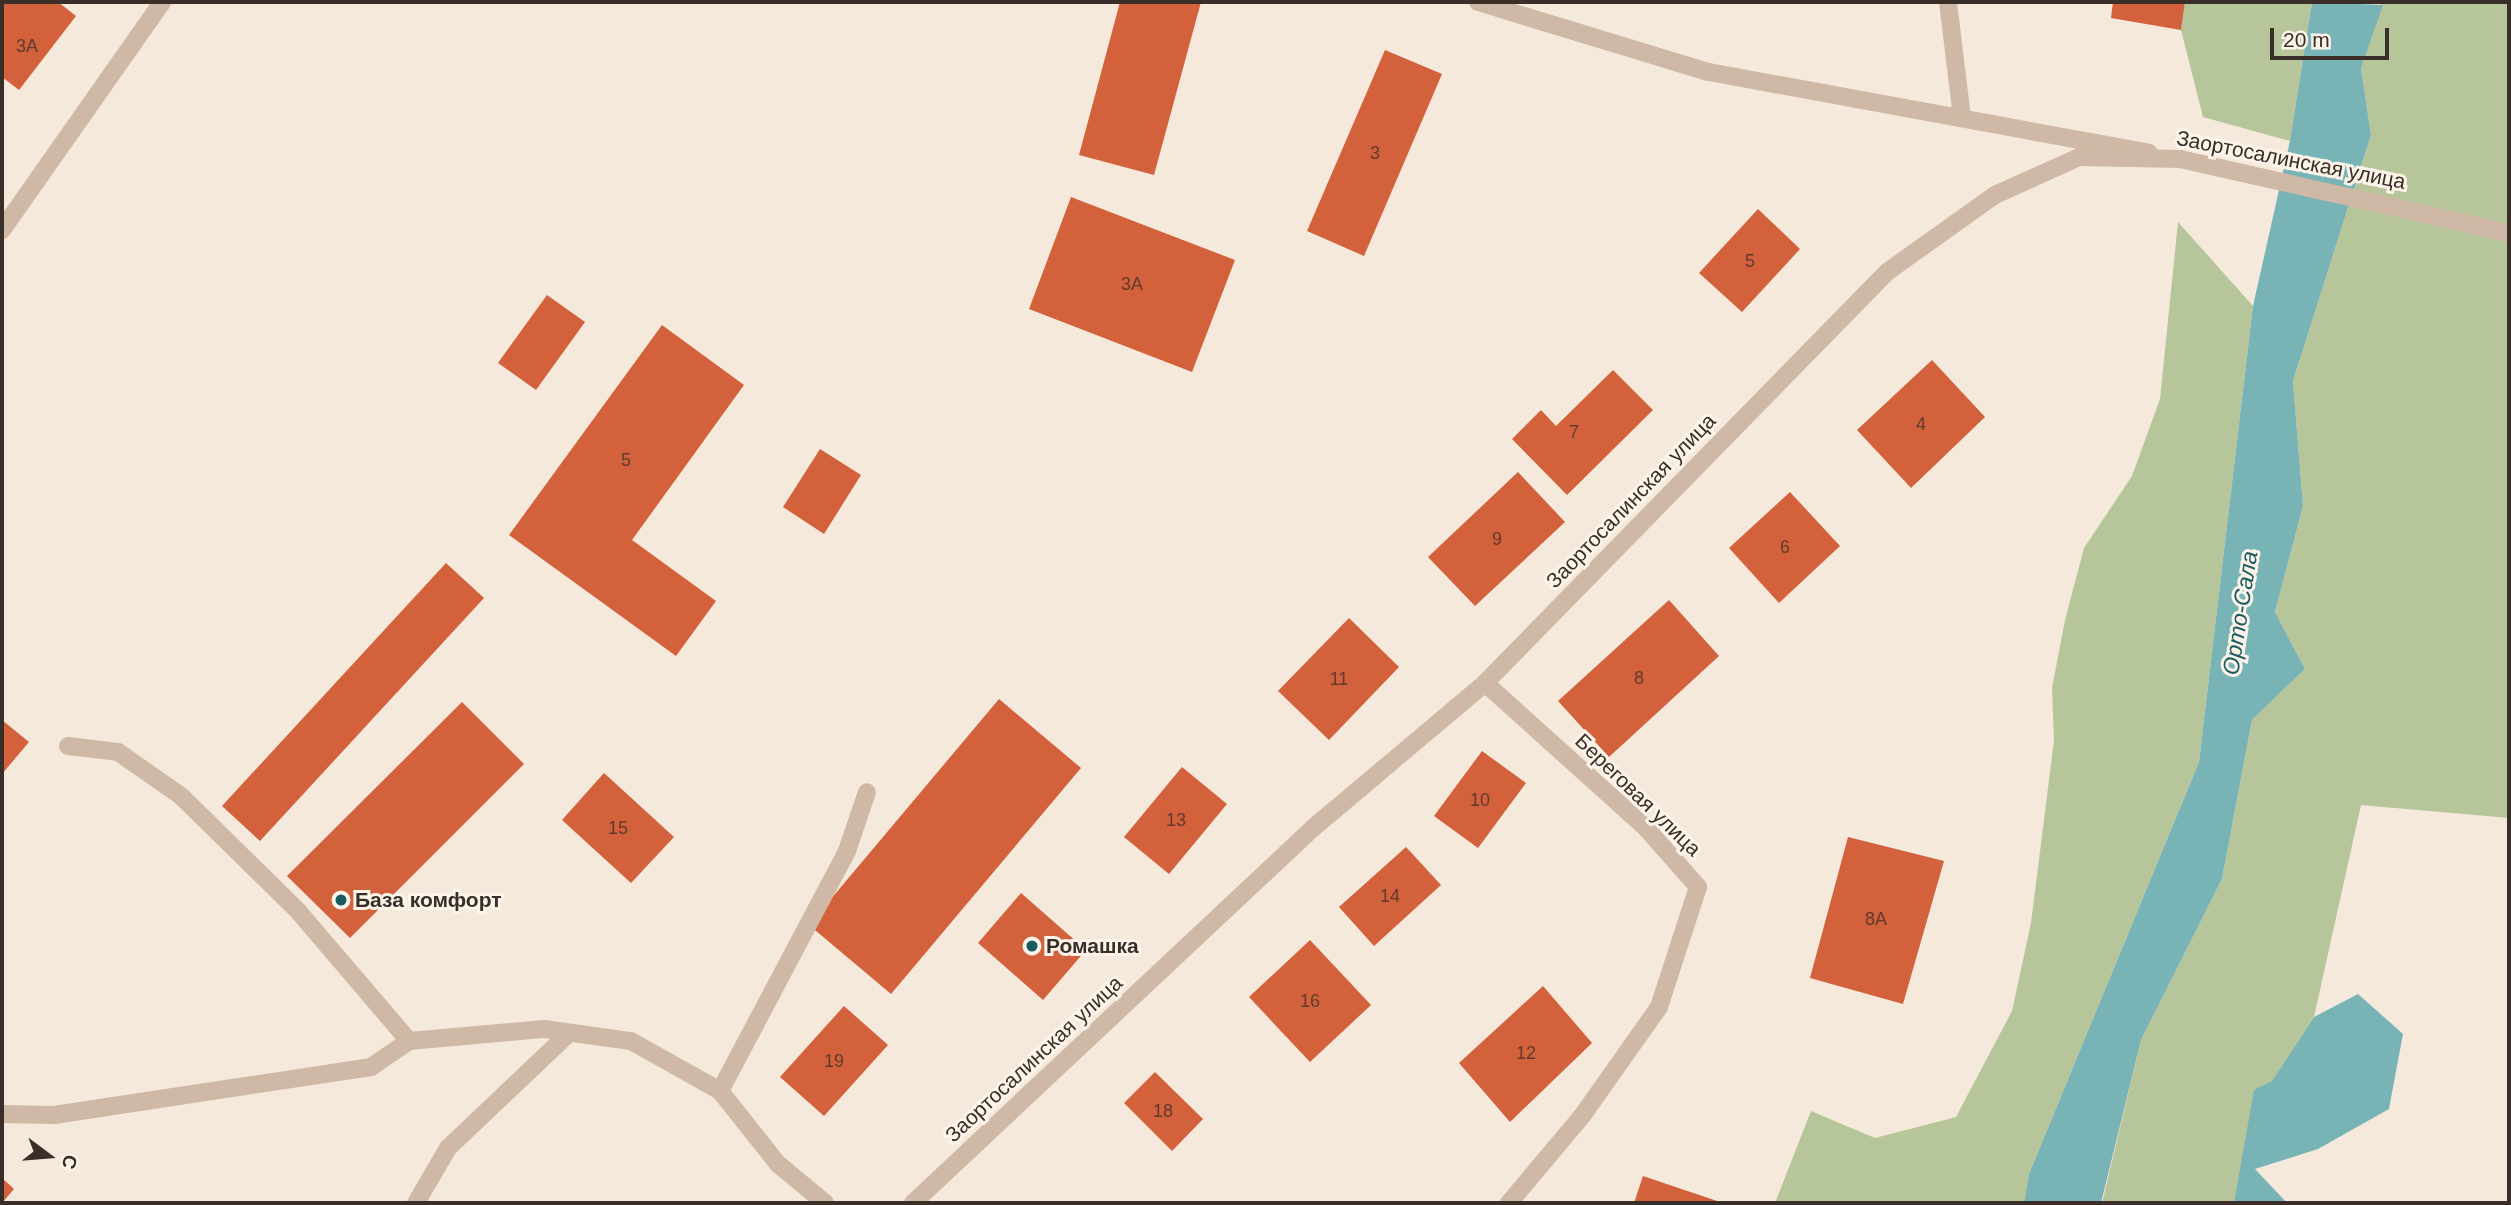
<!DOCTYPE html>
<meta charset="utf-8">
<style>
body{margin:0}
#map{position:relative;width:2511px;height:1205px;overflow:hidden;background:#f5e9dc;font-family:Helvetica,sans-serif}
div>[style]{position:absolute}
.green>*{inset:0;background:#b7c69a}
.water>*{inset:0;background:#78b3b6}
.building>*{inset:0;background:#d3613c}
.service>*{height:18px;margin:-9px;padding:0 9px;transform-origin:9px;border-radius:9px;background:#cfb9a6}
.minor>*{height:18px;margin:-9px;padding:0 9px;transform-origin:9px;border-radius:9px;background:#cfb9a6}
.tertiary>*{height:18px;margin:-9px;padding:0 9px;transform-origin:9px;border-radius:9px;background:#cfb9a6}
.dots>*{width:19px;height:19px;translate:-50% -50%;box-sizing:border-box;border:4px solid #fcf3e9;border-radius:50%}
span{translate:-50% -50%;white-space:nowrap;text-align:center;line-height:1.15;-webkit-text-stroke:6px #fcf3e9;paint-order:stroke}
.number-label{font-size:18px;color:#603b2d}
.number-label span{-webkit-text-stroke-width:0}
.street-label{font-size:21px;color:#3a2e28}
.poi-label{font-size:21px;color:#3a2e28;font-weight:700}
.left{translate:0 -50%;text-align:left}
.water-label{font-size:23px;color:#185c61;font-style:italic}
.frame{position:absolute;inset:0;border:4px solid #3a2e28;pointer-events:none}
.north{position:absolute;left:14px;top:1121px;width:70px;height:70px;-webkit-text-stroke:5px #fcf3e9;paint-order:stroke;rotate:106deg;font-size:19px;font-weight:700;line-height:28px;text-align:center;color:#3a2e28}
.north::after{content:'';display:block;margin:auto;width:24px;height:32px;background:#3a2e28;clip-path:polygon(50% 0,100% 100%,50% 72%,0 100%)}
.scale{position:absolute;left:2270px;top:28px;width:119px;height:32px;box-sizing:border-box;border:4px solid #3a2e28;border-top:0;padding-left:9px;font-size:21px;line-height:24px;white-space:nowrap;color:#3a2e28;-webkit-text-stroke:5px #fcf3e9;paint-order:stroke}
</style>
<div id="map">
<div class="green">
<i style="clip-path:polygon(2185px 2px,2312px 2px,2290px 141px,2203px 117px,2181px 30px)"></i>
<i style="clip-path:polygon(2382px 2px,2509px 2px,2509px 818px,2361px 805px,2314px 1017px,2272px 1081px,2234px 1203px,2102px 1203px,2141px 1040px,2222px 879px,2252px 720px,2305px 669px,2275px 612px,2303px 506px,2293px 381px,2371px 135px,2361px 68px)"></i>
<i style="clip-path:polygon(2178px 222px,2253px 306px,2199px 762px,2029px 1174px,2024px 1203px,1775px 1203px,1811px 1111px,1875px 1138px,1956px 1117px,2012px 1011px,2031px 923px,2054px 740px,2052px 688px,2065px 620px,2084px 548px,2132px 476px,2160px 399px)"></i>
</div>
<div class="water">
<i style="clip-path:polygon(2312px 2px,2383px 5px,2361px 68px,2371px 135px,2293px 381px,2303px 506px,2275px 612px,2305px 669px,2252px 720px,2222px 879px,2141px 1040px,2101px 1203px,2024px 1203px,2029px 1174px,2199px 762px,2253px 306px,2290px 141px)"></i>
<i style="clip-path:polygon(2358px 994px,2403px 1034px,2389px 1109px,2318px 1149px,2255px 1169px,2287px 1203px,2234px 1203px,2254px 1090px,2272px 1081px,2314px 1017px)"></i>
</div>
<div class="building">
<i style="clip-path:polygon(2px 2px,58px 2px,76px 16px,19px 90px,2px 77px)"></i>
<i style="clip-path:polygon(1120px 2px,1201px 2px,1154px 175px,1079px 155px)"></i>
<i style="clip-path:polygon(2113px 2px,2185px 2px,2181px 30px,2111px 18px)"></i>
<i style="clip-path:polygon(1385px 50px,1442px 74px,1364px 256px,1307px 231px)"></i>
<i style="clip-path:polygon(1071px 197px,1235px 260px,1192px 372px,1029px 309px)"></i>
<i style="clip-path:polygon(1758px 209px,1800px 249px,1742px 312px,1699px 273px)"></i>
<i style="clip-path:polygon(547px 295px,585px 322px,536px 390px,498px 363px)"></i>
<i style="clip-path:polygon(662px 325px,744px 385px,632px 540px,716px 601px,676px 656px,509px 535px)"></i>
<i style="clip-path:polygon(1932px 360px,1985px 417px,1911px 488px,1857px 430px)"></i>
<i style="clip-path:polygon(1613px 370px,1653px 410px,1567px 495px,1512px 439px,1541px 410px,1556px 426px)"></i>
<i style="clip-path:polygon(820px 449px,861px 475px,824px 534px,783px 507px)"></i>
<i style="clip-path:polygon(1518px 472px,1565px 522px,1475px 606px,1428px 557px)"></i>
<i style="clip-path:polygon(1790px 492px,1840px 546px,1779px 603px,1729px 548px)"></i>
<i style="clip-path:polygon(446px 563px,484px 598px,260px 841px,222px 806px)"></i>
<i style="clip-path:polygon(1669px 600px,1719px 656px,1609px 757px,1558px 701px)"></i>
<i style="clip-path:polygon(1349px 618px,1399px 667px,1329px 740px,1278px 691px)"></i>
<i style="clip-path:polygon(999px 699px,1081px 768px,891px 994px,809px 925px)"></i>
<i style="clip-path:polygon(462px 702px,524px 764px,350px 938px,287px 876px)"></i>
<i style="clip-path:polygon(2px 720px,29px 742px,2px 774px)"></i>
<i style="clip-path:polygon(1482px 751px,1526px 783px,1478px 848px,1434px 816px)"></i>
<i style="clip-path:polygon(1182px 767px,1227px 804px,1169px 874px,1124px 837px)"></i>
<i style="clip-path:polygon(604px 773px,674px 837px,631px 883px,562px 820px)"></i>
<i style="clip-path:polygon(1848px 837px,1944px 861px,1903px 1004px,1810px 978px)"></i>
<i style="clip-path:polygon(1406px 847px,1441px 885px,1374px 946px,1339px 907px)"></i>
<i style="clip-path:polygon(1021px 893px,1086px 950px,1043px 1000px,978px 943px)"></i>
<i style="clip-path:polygon(1310px 940px,1371px 1005px,1310px 1062px,1249px 997px)"></i>
<i style="clip-path:polygon(1543px 986px,1592px 1043px,1510px 1122px,1459px 1063px)"></i>
<i style="clip-path:polygon(844px 1006px,888px 1045px,824px 1116px,780px 1077px)"></i>
<i style="clip-path:polygon(1155px 1072px,1203px 1119px,1172px 1151px,1124px 1103px)"></i>
<i style="clip-path:polygon(1643px 1176px,1723px 1203px,1634px 1203px)"></i>
<i style="clip-path:polygon(2px 1178px,14px 1189px,2px 1203px)"></i>
</div>
<div class="service">
<i style="left:1478px;top:2px;width:241px;rotate:16.9deg"></i>
<i style="left:1709px;top:72px;width:447px;rotate:10.4deg"></i>
<i style="left:1948px;top:2px;width:117px;rotate:83.1deg"></i>
<i style="left:68px;top:746px;width:50px;rotate:6.8deg"></i>
<i style="left:118px;top:752px;width:77px;rotate:34.9deg"></i>
<i style="left:181px;top:796px;width:164px;rotate:44.5deg"></i>
<i style="left:298px;top:911px;width:171px;rotate:49.5deg"></i>
<i style="left:409px;top:1041px;width:136px;rotate:-5.1deg"></i>
<i style="left:544px;top:1029px;width:88px;rotate:7.9deg"></i>
<i style="left:631px;top:1041px;width:102px;rotate:29.3deg"></i>
<i style="left:2px;top:1114px;width:52px;rotate:1.1deg"></i>
<i style="left:54px;top:1115px;width:321px;rotate:-8.6deg"></i>
<i style="left:371px;top:1067px;width:46px;rotate:-34.4deg"></i>
<i style="left:416px;top:1203px;width:64px;rotate:-59.8deg"></i>
<i style="left:448px;top:1148px;width:167px;rotate:-43.5deg"></i>
<i style="left:825px;top:1203px;width:61px;rotate:-140.3deg"></i>
<i style="left:778px;top:1164px;width:93px;rotate:-128.5deg"></i>
<i style="left:720px;top:1091px;width:272px;rotate:-62.1deg"></i>
<i style="left:847px;top:851px;width:62px;rotate:-71.3deg"></i>
</div>
<div class="minor">
<i style="left:2px;top:230px;width:279px;rotate:-54.9deg"></i>
<i style="left:1485px;top:683px;width:218px;rotate:42deg"></i>
<i style="left:1647px;top:829px;width:77px;rotate:48.7deg"></i>
<i style="left:1698px;top:887px;width:126px;rotate:108deg"></i>
<i style="left:1659px;top:1007px;width:133px;rotate:125.2deg"></i>
<i style="left:1582px;top:1116px;width:114px;rotate:130deg"></i>
</div>
<div class="tertiary">
<i style="left:913px;top:1203px;width:548px;rotate:-43.15deg"></i>
<i style="left:1313px;top:828px;width:225px;rotate:-40.1deg"></i>
<i style="left:1485px;top:683px;width:575px;rotate:-45.63deg"></i>
<i style="left:1887px;top:272px;width:133px;rotate:-35.5deg"></i>
<i style="left:1995px;top:195px;width:92px;rotate:-24.3deg"></i>
<i style="left:2079px;top:157px;width:101px;rotate:1.1deg"></i>
<i style="left:2180px;top:159px;width:337px;rotate:12.7deg"></i>
</div>
<div class="dots">
<i style="left:341px;top:900px;background:#185c61"></i>
<i style="left:1032px;top:946px;background:#185c61"></i>
</div>
<div class="number-label">
<span style="left:27px;top:46px">3А</span>
<span style="left:1375px;top:153px">3</span>
<span style="left:1750px;top:261px">5</span>
<span style="left:1132px;top:284px">3А</span>
<span style="left:1921px;top:424px">4</span>
<span style="left:1574px;top:432px">7</span>
<span style="left:626px;top:460px">5</span>
<span style="left:1497px;top:539px">9</span>
<span style="left:1785px;top:547px">6</span>
<span style="left:1639px;top:678px">8</span>
<span style="left:1339px;top:679px">11</span>
<span style="left:1480px;top:800px">10</span>
<span style="left:1176px;top:820px">13</span>
<span style="left:618px;top:828px">15</span>
<span style="left:1390px;top:896px">14</span>
<span style="left:1876px;top:919px">8А</span>
<span style="left:1310px;top:1001px">16</span>
<span style="left:1526px;top:1053px">12</span>
<span style="left:834px;top:1061px">19</span>
<span style="left:1163px;top:1111px">18</span>
</div>
<div class="street-label">
<span style="left:2291px;top:160px;rotate:11deg">Заортосалинская улица</span>
<span style="left:1631px;top:501px;rotate:-46deg">Заортосалинская улица</span>
<span style="left:1638px;top:795px;rotate:44deg">Береговая улица</span>
<span style="left:1034px;top:1059px;rotate:-43deg">Заортосалинская улица</span>
</div>
<div class="poi-label">
<span class="left" style="left:355px;top:900px">База комфорт</span>
<span class="left" style="left:1046px;top:946px">Ромашка</span>
</div>
<div class="water-label">
<span style="left:2240px;top:613px;rotate:-81deg">Орто-Сала</span>
</div>
<div class="frame"></div>
<div class="north">С</div>
<div class="scale">20 m</div>
</div>
